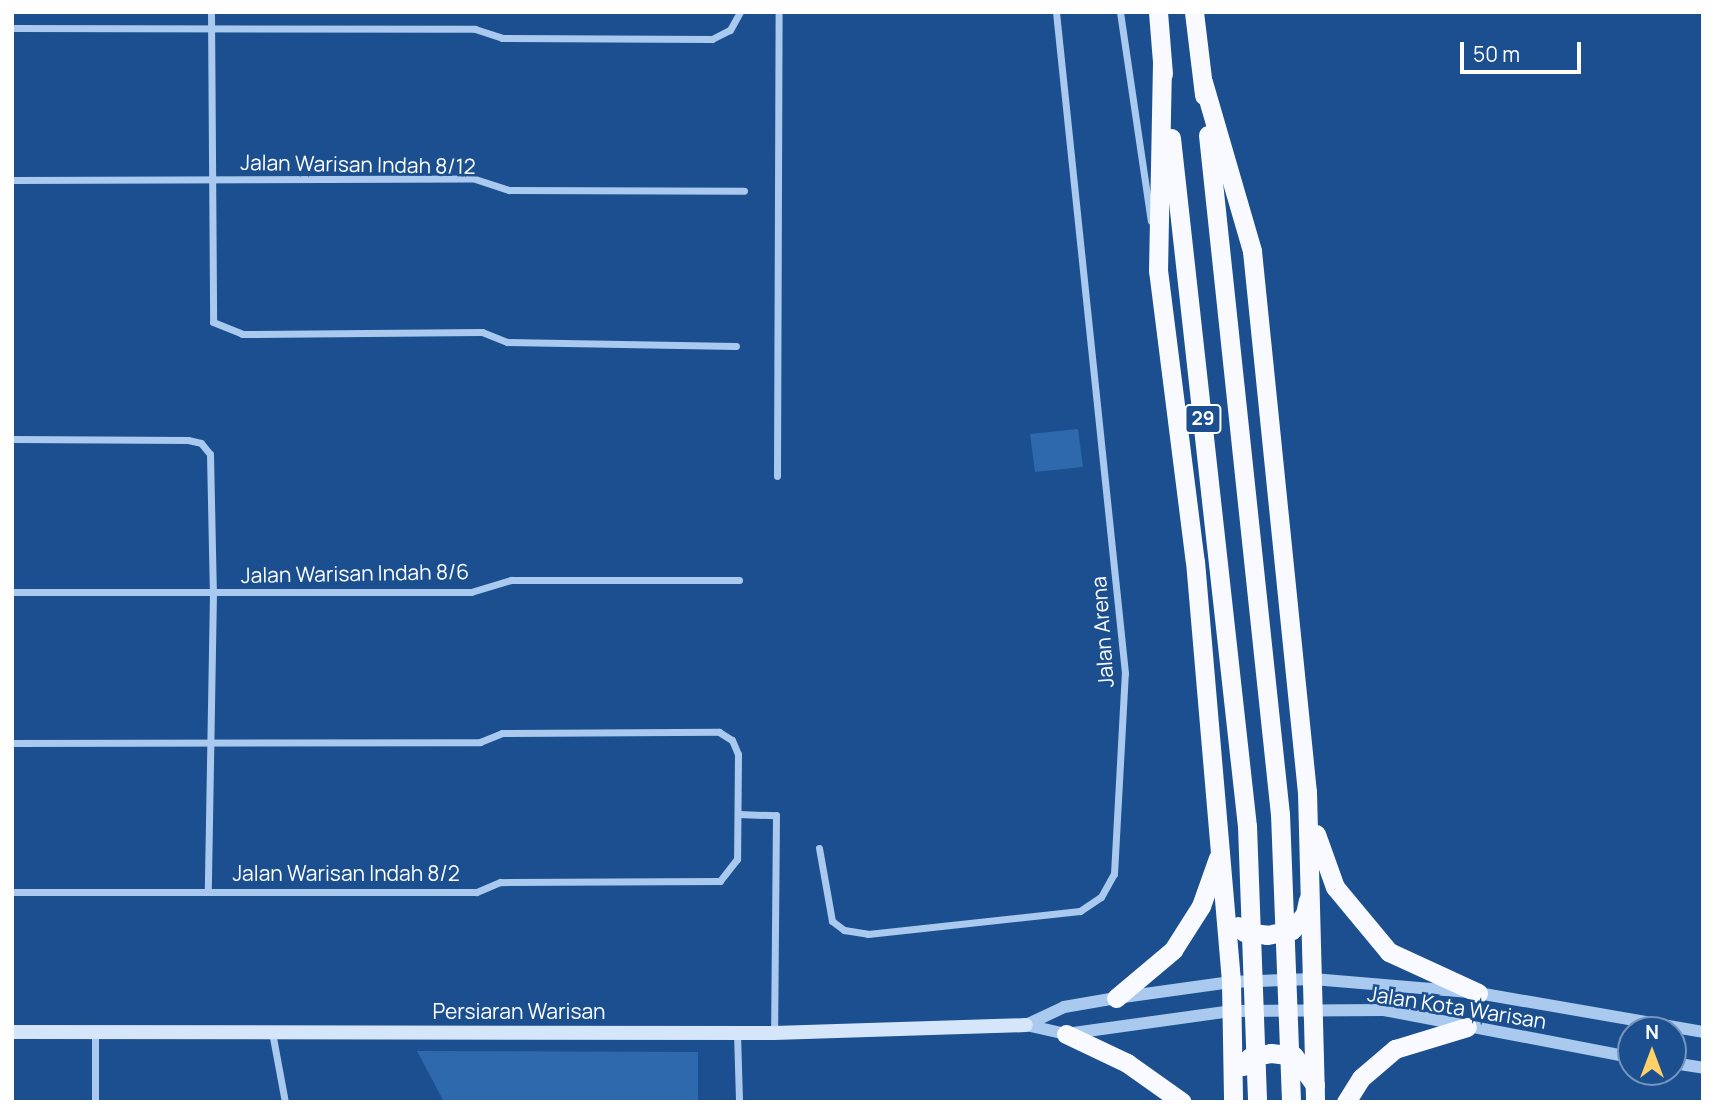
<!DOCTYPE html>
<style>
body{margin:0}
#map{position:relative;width:1715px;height:1114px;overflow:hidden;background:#1b4f8f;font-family:Manrope,sans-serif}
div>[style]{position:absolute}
.green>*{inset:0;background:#2e69ad}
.minor>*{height:7px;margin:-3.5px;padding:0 3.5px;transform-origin:3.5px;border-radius:3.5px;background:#a9c9ee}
.tertiary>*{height:12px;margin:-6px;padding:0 6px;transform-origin:6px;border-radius:6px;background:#a9c9ee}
.secondary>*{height:14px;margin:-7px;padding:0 7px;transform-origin:7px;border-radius:7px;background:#d6e6fa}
.trunk>*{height:19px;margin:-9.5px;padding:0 9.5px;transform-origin:9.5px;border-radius:9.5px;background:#f8faff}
.trunk-bridge>*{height:19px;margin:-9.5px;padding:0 9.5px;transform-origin:9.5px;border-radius:9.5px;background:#f8faff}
span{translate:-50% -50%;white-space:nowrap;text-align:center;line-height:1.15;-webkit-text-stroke:5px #1b4f8f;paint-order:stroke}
.shield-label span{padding:2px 5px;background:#1b4f8f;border:2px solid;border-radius:5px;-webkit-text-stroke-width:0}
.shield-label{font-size:19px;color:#fff;font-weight:700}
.street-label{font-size:21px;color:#fff}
.frame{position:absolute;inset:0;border:14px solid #fff;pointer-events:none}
.north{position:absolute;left:1617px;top:1016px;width:70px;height:70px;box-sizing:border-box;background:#1b4f8f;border:2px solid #7695bc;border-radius:50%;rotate:0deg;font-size:19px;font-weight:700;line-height:28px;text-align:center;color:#fff}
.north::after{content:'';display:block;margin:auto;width:24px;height:32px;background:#ffd166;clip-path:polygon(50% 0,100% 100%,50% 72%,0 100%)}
.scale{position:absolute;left:1460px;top:42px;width:121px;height:32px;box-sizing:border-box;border:4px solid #fff;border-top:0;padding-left:9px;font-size:21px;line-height:24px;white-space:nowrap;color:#fff;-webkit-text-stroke:5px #1b4f8f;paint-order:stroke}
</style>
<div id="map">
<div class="green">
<i style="clip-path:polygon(1078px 429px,1083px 467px,1035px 472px,1030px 434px)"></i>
<i style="clip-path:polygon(417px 1051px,698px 1052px,698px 1102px,444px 1102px)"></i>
</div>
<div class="minor">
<i style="left:211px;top:12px;width:310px;rotate:89.6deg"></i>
<i style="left:213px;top:322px;width:31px;rotate:22deg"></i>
<i style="left:242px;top:334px;width:240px;rotate:-0.5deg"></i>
<i style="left:482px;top:332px;width:27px;rotate:22deg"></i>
<i style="left:507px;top:342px;width:229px;rotate:1deg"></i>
<i style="left:1120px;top:12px;width:211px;rotate:81.6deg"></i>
<i style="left:12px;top:28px;width:463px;rotate:0.1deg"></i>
<i style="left:475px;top:29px;width:28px;rotate:18deg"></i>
<i style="left:502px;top:38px;width:210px;rotate:0.3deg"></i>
<i style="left:712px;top:39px;width:20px;rotate:-27deg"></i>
<i style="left:730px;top:30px;width:21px;rotate:-61deg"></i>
<i style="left:12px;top:180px;width:460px;rotate:-0.2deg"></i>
<i style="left:472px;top:178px;width:39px;rotate:18deg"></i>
<i style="left:509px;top:190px;width:235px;rotate:0.2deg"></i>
<i style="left:12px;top:439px;width:176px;rotate:0.3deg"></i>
<i style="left:188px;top:440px;width:13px;rotate:13deg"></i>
<i style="left:201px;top:443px;width:14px;rotate:51deg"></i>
<i style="left:210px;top:454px;width:138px;rotate:88.8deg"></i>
<i style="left:213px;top:592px;width:298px;rotate:91deg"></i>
<i style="left:777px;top:476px;width:464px;rotate:-89.8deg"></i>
<i style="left:12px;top:592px;width:459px"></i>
<i style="left:471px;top:592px;width:42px;rotate:-16.7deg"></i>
<i style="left:511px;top:580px;width:228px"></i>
<i style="left:12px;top:743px;width:468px;rotate:-0.1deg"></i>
<i style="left:480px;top:742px;width:24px;rotate:-22deg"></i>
<i style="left:502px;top:733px;width:217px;rotate:-0.3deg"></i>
<i style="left:719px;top:732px;width:15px;rotate:32deg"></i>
<i style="left:732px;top:740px;width:15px;rotate:67deg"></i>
<i style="left:738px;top:754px;width:105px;rotate:90.5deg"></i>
<i style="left:737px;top:859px;width:28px;rotate:128deg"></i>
<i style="left:720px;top:881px;width:220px;rotate:179.7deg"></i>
<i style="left:500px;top:882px;width:26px;rotate:157deg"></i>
<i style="left:476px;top:892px;width:464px;rotate:180deg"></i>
<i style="left:738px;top:814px;width:38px;rotate:2deg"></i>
<i style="left:776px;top:815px;width:218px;rotate:90.5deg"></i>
<i style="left:819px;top:848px;width:74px;rotate:79.9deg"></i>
<i style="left:832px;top:921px;width:15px;rotate:37deg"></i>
<i style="left:844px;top:930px;width:24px;rotate:9deg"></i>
<i style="left:868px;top:934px;width:213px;rotate:-6.2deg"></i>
<i style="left:1080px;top:911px;width:25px;rotate:-34deg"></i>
<i style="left:1101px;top:897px;width:26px;rotate:-61deg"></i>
<i style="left:1114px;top:874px;width:201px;rotate:-86.9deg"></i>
<i style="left:1125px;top:673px;width:665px;rotate:-95.96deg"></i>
<i style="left:272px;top:1032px;width:71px;rotate:79.5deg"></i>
<i style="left:737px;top:1033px;width:69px;rotate:88.3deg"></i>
<i style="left:95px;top:1102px;width:70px;rotate:-90deg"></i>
</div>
<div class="tertiary">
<i style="left:1026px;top:1025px;width:42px;rotate:-25.3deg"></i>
<i style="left:1064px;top:1007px;width:53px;rotate:-9.8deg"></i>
<i style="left:1116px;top:998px;width:116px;rotate:-7.9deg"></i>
<i style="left:1231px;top:982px;width:82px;rotate:-2.1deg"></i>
<i style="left:1313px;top:979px;width:166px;rotate:4.8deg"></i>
<i style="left:1478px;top:993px;width:228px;rotate:9.8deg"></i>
<i style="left:1026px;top:1025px;width:41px;rotate:12.7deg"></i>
<i style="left:1066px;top:1034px;width:168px;rotate:-7.9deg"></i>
<i style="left:1232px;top:1011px;width:152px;rotate:-0.4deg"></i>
<i style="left:1384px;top:1010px;width:251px;rotate:10.8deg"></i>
<i style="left:1673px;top:1063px;width:30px;rotate:9deg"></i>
</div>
<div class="secondary">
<i style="left:12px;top:1032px;width:762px;rotate:0.08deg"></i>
<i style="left:774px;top:1033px;width:252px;rotate:-1.8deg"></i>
</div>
<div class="trunk">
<i style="left:1158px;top:12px;width:62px;rotate:85.4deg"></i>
<i style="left:1194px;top:12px;width:84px;rotate:83.1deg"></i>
<i style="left:1162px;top:63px;width:207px;rotate:91.1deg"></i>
<i style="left:1158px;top:270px;width:293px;rotate:82.8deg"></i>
<i style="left:1195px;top:561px;width:423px;rotate:85.1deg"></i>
<i style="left:1231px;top:982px;width:120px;rotate:89deg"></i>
<i style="left:1203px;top:82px;width:176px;rotate:73.8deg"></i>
<i style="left:1252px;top:251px;width:544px;rotate:84.2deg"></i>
<i style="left:1307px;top:792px;width:310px;rotate:88.5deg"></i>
<i style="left:1208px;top:135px;width:683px;rotate:83.95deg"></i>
<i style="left:1171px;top:138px;width:692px;rotate:83.7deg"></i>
<i style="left:1316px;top:834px;width:56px;rotate:70.3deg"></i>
<i style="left:1335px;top:887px;width:85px;rotate:50.3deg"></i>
<i style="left:1389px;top:952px;width:98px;rotate:24.7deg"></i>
<i style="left:1238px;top:926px;width:8px;rotate:45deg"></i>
<i style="left:1244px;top:932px;width:23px;rotate:7deg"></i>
<i style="left:1267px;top:935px;width:25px;rotate:-11deg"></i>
<i style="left:1292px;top:930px;width:21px;rotate:-51deg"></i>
<i style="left:1305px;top:914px;width:14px;rotate:-78deg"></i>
<i style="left:1116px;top:998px;width:75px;rotate:-40.1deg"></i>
<i style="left:1173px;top:950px;width:52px;rotate:-57.5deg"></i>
<i style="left:1201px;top:906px;width:51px;rotate:-70.5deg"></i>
<i style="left:1066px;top:1034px;width:68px;rotate:25.4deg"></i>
<i style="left:1127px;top:1063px;width:67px;rotate:35.3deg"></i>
<i style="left:1243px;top:1066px;width:11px;rotate:-52deg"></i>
<i style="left:1250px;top:1057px;width:21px;rotate:-11deg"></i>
<i style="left:1271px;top:1053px;width:23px;rotate:7deg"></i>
<i style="left:1294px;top:1056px;width:36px;rotate:54deg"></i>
<i style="left:1346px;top:1102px;width:28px;rotate:-58deg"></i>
<i style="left:1361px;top:1078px;width:45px;rotate:-40.5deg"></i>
<i style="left:1395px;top:1049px;width:75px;rotate:-17deg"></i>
</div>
<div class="trunk-bridge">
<i style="left:1280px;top:814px;width:288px;rotate:87.8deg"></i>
<i style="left:1247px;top:826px;width:276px;rotate:87.9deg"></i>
</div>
<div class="shield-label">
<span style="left:1203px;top:419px">29</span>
</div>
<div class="street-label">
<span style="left:358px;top:164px;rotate:1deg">Jalan Warisan Indah 8/12</span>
<span style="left:355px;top:573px;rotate:-1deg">Jalan Warisan Indah 8/6</span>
<span style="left:1102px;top:632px;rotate:-94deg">Jalan Arena</span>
<span style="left:346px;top:873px">Jalan Warisan Indah 8/2</span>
<span style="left:1457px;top:1007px;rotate:9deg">Jalan Kota Warisan</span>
<span style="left:519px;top:1011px">Persiaran Warisan</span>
</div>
<div class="frame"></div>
<div class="north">N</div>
<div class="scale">50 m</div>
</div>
